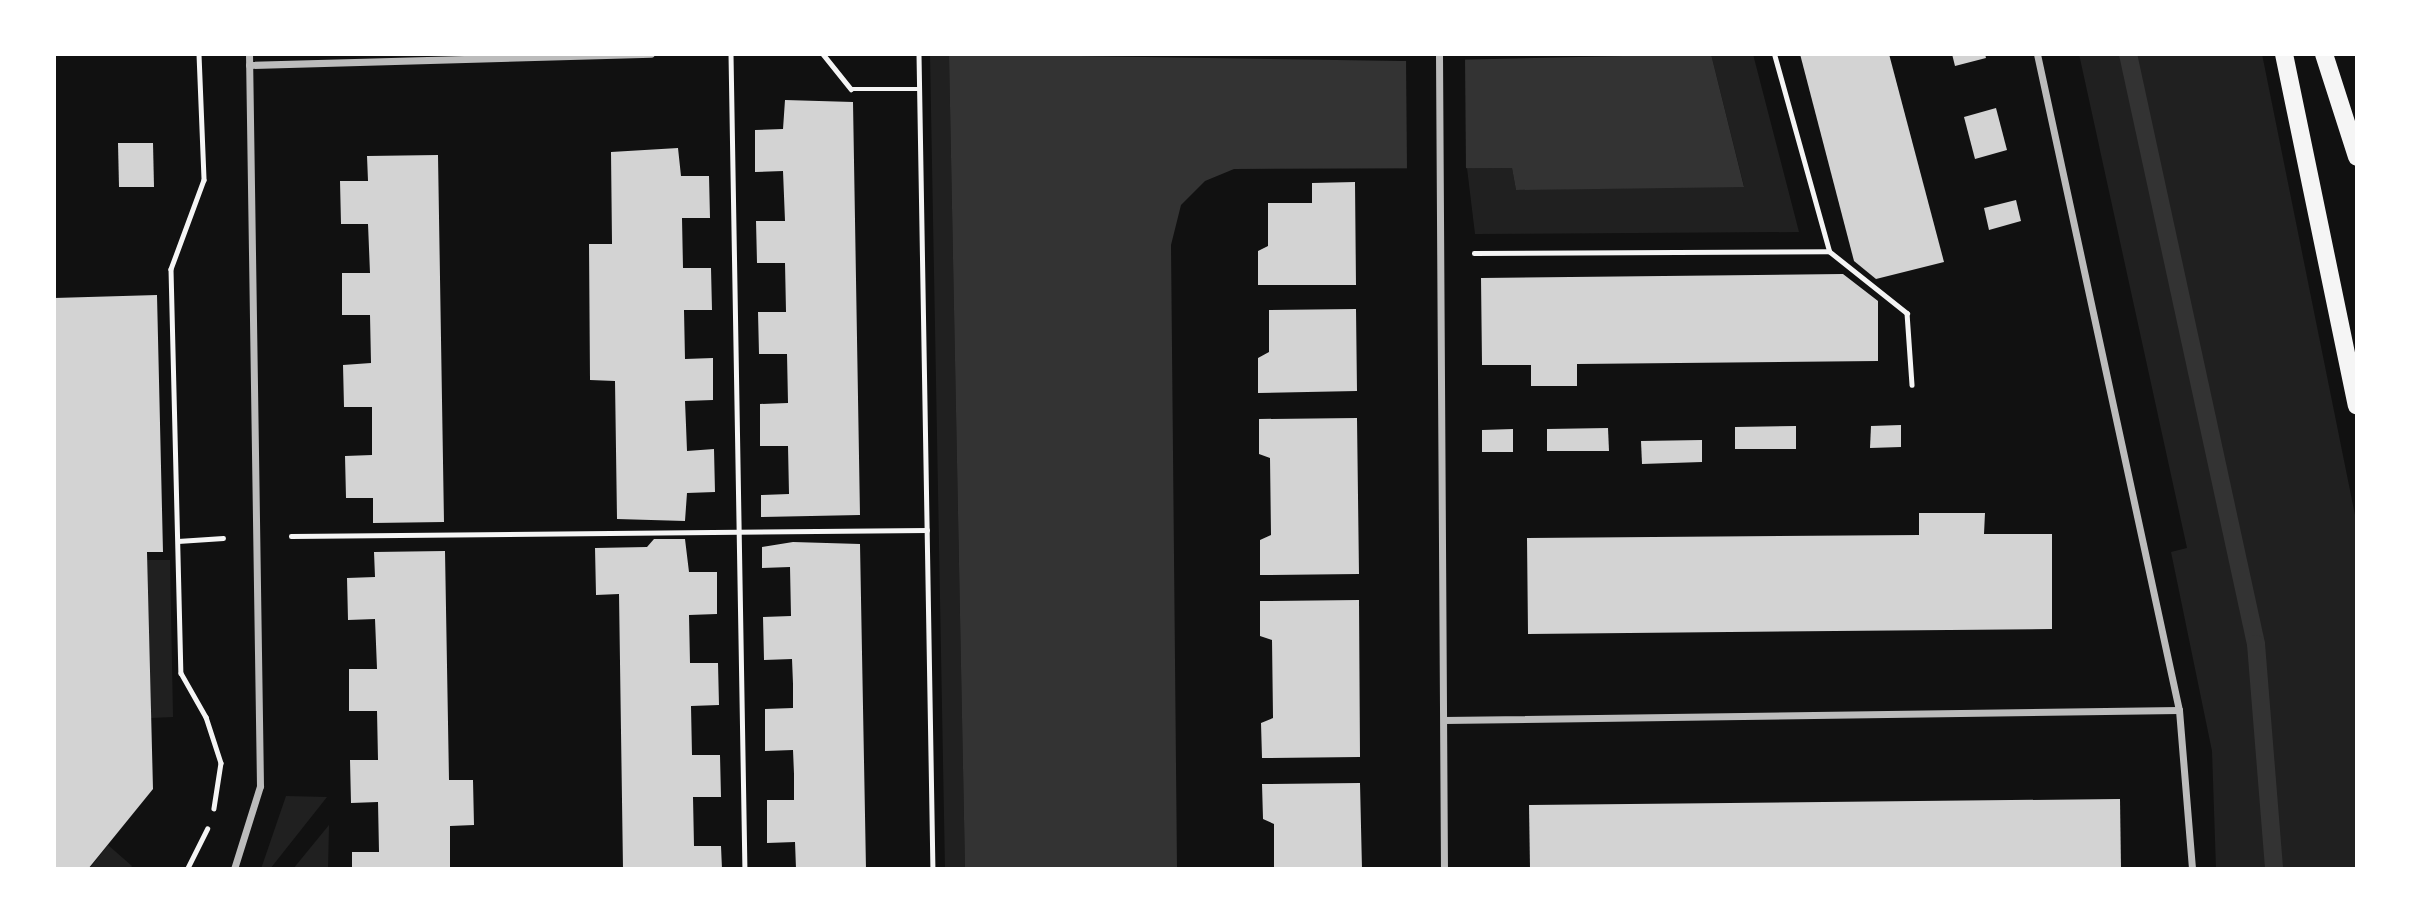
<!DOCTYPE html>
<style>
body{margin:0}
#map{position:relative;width:2411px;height:923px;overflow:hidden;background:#111;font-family:"Fira Sans Condensed",sans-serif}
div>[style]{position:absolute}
.green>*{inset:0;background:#202020}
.water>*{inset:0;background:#333}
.pier>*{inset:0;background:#111}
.stream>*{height:18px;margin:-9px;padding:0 9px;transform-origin:9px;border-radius:9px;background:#333}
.building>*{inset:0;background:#d3d3d3}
.path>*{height:4.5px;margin:-2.25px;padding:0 2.25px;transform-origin:2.25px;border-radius:2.25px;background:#f5f5f5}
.minor>*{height:7px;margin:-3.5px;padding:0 3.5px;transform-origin:3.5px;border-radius:3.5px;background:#bcbcbc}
.primary>*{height:18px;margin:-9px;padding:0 9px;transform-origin:9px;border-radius:9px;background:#f5f5f5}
span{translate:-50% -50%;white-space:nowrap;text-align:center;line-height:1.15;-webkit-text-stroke:5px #fff;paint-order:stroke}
.frame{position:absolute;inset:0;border:56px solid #fff;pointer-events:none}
</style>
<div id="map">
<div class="green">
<i style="clip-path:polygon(930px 54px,949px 54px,965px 869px,945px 869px)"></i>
<i style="clip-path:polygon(1711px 54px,1753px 54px,1799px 232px,1475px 234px,1467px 168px,1512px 168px,1516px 190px,1744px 186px)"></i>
<i style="clip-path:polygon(2079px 54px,2262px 54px,2357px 525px,2357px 869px,2216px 869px,2212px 751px,2171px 552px,2187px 548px)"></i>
<i style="clip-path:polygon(147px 560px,170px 560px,173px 717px,151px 718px)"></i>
<i style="clip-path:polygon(286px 796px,327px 797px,270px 869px,261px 869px)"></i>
<i style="clip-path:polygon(329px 825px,328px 869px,293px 869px)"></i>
<i style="clip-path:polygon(108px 845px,132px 866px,130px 869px,89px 869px)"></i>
</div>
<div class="water">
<i style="clip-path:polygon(949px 54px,1402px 61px,1711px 54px,1744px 187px,1516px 190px,1512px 168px,1234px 169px,1205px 181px,1181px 205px,1171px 245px,1177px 869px,965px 869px)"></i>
</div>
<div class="pier">
<i style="clip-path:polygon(1465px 56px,1466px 171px,1407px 171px,1406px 57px)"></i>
</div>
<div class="stream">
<i style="left:2128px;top:54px;width:604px;rotate:77.76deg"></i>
<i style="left:2256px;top:644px;width:226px;rotate:85.4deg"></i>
</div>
<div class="building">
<i style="clip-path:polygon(1800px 54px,1889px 54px,1944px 262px,1876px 279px,1854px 261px)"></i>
<i style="clip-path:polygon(1952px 54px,1985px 54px,1986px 58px,1955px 66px)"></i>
<i style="clip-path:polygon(785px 100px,853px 102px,860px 515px,761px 517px,761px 495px,789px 494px,788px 446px,760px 446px,760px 404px,788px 403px,787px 354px,759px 354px,758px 312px,786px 312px,785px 263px,757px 263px,756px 221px,785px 221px,783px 171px,755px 172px,755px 130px,783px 129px)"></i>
<i style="clip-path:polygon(1996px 108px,2007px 150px,1975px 159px,1964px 117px)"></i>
<i style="clip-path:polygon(118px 143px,153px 143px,154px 187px,119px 187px)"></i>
<i style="clip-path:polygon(678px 148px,681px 176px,709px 176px,710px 218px,682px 218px,683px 268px,711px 268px,712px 310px,684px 310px,685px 359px,713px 358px,713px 400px,685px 401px,686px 425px,687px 451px,714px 449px,715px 492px,687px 493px,685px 521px,617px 519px,615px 381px,590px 380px,589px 244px,612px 244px,611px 152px)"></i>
<i style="clip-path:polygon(438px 155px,444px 522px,373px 523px,373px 498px,346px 498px,345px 456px,372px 455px,372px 407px,344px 407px,343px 365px,371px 363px,370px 315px,342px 315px,342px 273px,370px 273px,368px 224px,341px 224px,340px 181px,368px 181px,367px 156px)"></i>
<i style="clip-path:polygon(1355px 182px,1356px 285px,1258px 285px,1258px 251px,1268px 246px,1268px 203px,1312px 203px,1312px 183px)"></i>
<i style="clip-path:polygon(2016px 200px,2021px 221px,1989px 230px,1984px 208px)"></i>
<i style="clip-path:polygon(1843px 274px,1878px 301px,1878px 361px,1577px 364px,1577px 386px,1531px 386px,1531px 365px,1482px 365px,1481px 278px)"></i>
<i style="clip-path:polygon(157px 295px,163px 552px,147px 552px,153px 789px,88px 869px,54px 869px,54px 298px)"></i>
<i style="clip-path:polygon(1356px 309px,1357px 391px,1258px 393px,1258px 358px,1269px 352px,1269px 310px)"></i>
<i style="clip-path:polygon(1357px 418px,1359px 574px,1260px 575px,1260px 540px,1271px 535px,1270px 458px,1259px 454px,1259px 419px)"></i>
<i style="clip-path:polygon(1901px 425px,1901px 447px,1870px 448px,1871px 426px)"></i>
<i style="clip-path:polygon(1796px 426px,1796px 449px,1735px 449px,1735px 427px)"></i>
<i style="clip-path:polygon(1608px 428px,1609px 451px,1547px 451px,1547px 429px)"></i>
<i style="clip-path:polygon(1513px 429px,1513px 452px,1482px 452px,1482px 430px)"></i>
<i style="clip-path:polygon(1702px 440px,1702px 462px,1642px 464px,1641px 441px)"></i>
<i style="clip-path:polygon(1919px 513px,1985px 513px,1984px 534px,2052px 534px,2052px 629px,1528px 634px,1527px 538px,1919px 535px)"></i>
<i style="clip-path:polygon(654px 539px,685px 539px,689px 572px,717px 572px,717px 614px,689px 615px,690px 663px,718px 663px,719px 705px,691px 706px,692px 755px,720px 755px,721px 797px,693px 797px,694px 846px,721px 846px,722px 869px,623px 869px,619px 594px,596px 595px,595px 548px,647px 547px)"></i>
<i style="clip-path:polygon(793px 542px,860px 544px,866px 869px,796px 869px,795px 842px,767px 843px,767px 800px,794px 800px,794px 774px,793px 750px,765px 751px,765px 709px,793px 708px,793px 684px,792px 659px,764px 660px,763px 617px,791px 616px,790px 567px,762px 568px,762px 547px)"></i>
<i style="clip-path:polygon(445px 551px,449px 780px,473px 780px,474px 825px,450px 826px,450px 869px,352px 869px,352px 852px,379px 852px,378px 802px,351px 803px,350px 760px,378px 760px,377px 711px,349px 711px,349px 669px,377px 669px,375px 619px,348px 620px,347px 578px,375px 577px,374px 552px)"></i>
<i style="clip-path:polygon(1359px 600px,1360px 757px,1262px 758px,1261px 723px,1273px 718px,1272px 640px,1260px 636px,1260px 601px)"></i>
<i style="clip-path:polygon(1360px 783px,1362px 869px,1274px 869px,1274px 824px,1263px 819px,1262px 784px)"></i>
<i style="clip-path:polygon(2120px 799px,2121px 869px,1530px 869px,1529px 805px)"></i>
</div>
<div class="path">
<i style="left:199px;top:54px;width:126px;rotate:87.7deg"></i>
<i style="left:204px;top:180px;width:95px;rotate:110.3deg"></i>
<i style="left:171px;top:269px;width:404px;rotate:88.6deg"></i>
<i style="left:181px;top:673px;width:51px;rotate:60.4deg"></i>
<i style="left:206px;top:717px;width:48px;rotate:71.9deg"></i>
<i style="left:221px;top:763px;width:46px;rotate:98.8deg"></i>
<i style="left:731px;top:54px;width:815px;rotate:89.02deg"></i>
<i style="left:823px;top:54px;width:45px;rotate:51.3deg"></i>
<i style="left:851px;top:89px;width:68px"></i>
<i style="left:919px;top:54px;width:815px;rotate:89.02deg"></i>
<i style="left:1829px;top:251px;width:100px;rotate:38.5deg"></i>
<i style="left:1907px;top:313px;width:72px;rotate:86deg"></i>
<i style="left:1474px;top:253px;width:355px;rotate:-0.3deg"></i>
<i style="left:1829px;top:251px;width:205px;rotate:-105.6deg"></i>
<i style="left:291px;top:536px;width:636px;rotate:-0.54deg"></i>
<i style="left:178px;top:541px;width:45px;rotate:-3.8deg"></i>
<i style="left:187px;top:869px;width:45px;rotate:-63.4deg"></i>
</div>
<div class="minor">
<i style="left:1439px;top:54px;width:815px;rotate:89.65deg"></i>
<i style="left:2037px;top:54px;width:671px;rotate:77.79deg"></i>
<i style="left:2179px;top:710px;width:160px;rotate:85.3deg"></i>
<i style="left:249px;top:65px;width:402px;rotate:-1.6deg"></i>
<i style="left:1444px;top:720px;width:735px;rotate:-0.78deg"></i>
<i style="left:234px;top:869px;width:87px;rotate:-72.6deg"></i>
<i style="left:260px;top:786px;width:732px;rotate:-90.86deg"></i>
</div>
<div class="primary">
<i style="left:2284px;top:54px;width:359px;rotate:78.3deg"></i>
<i style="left:2324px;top:54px;width:108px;rotate:72.2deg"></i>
</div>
<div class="frame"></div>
</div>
